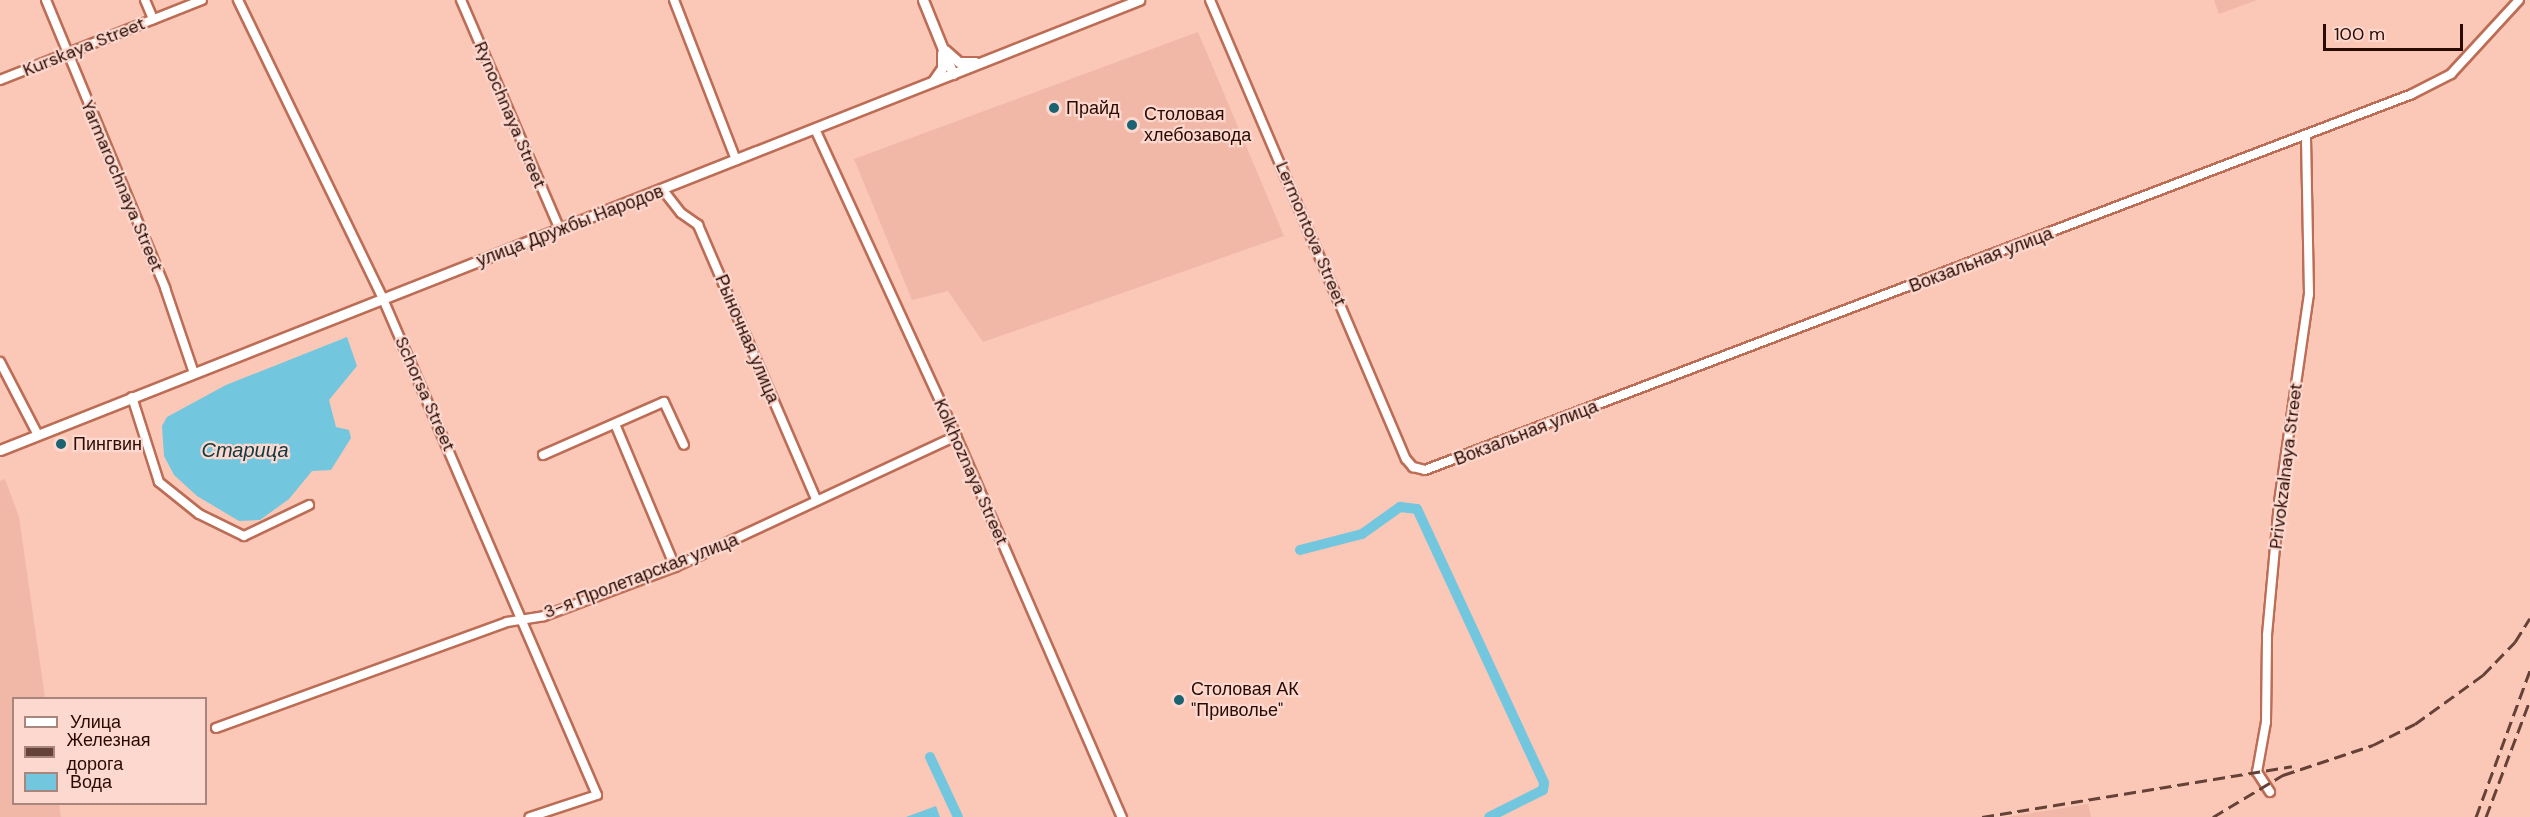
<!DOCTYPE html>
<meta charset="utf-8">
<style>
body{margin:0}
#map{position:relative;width:2530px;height:817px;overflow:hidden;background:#fbc7b7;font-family:"DM Sans",sans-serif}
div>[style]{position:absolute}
.built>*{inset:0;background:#f1b8a8}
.water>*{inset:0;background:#72c7de}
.canal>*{height:10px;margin:-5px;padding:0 5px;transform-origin:5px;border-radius:5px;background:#72c7de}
.roads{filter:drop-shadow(2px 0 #bc6d55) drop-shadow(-2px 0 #bc6d55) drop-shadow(0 2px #bc6d55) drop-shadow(0 -2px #bc6d55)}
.minor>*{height:8px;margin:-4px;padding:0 4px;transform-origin:4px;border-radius:4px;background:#fff}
.tertiary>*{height:9px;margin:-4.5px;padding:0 4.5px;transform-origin:4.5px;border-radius:4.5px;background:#fff}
.rail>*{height:3px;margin-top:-1.5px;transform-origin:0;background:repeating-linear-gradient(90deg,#654137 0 12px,transparent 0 18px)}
.dots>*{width:16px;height:16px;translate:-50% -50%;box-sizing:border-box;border:3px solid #fcd8ce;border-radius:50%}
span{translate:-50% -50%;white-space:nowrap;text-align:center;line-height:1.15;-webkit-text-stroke:4.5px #fcd8ce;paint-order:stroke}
.street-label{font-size:18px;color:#290b04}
.poi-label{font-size:18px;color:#290b04}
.left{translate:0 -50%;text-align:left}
.water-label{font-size:20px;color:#103943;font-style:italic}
.legend{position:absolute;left:12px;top:697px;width:195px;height:108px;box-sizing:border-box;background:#fcd8ce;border:2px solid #a8867d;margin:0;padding:8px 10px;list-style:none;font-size:18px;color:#290b04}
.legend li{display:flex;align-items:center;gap:12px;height:30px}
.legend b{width:30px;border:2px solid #a8867d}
.scale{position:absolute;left:2323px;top:24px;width:140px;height:27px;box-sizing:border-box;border:3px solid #290b04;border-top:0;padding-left:8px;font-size:18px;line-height:21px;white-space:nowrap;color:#290b04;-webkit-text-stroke:4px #fcd8ce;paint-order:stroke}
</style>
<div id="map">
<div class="built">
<i style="clip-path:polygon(2214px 0,2257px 0,2219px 14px)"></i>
<i style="clip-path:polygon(1198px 32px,1284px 236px,983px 342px,948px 291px,912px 300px,854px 159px)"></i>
<i style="clip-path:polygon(5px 479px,19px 517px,45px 698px,14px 698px,14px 804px,59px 804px,61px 817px,0 817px,0 481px)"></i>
<i style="clip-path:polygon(2088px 804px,2091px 817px,2007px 817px)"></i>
</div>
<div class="water">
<i style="clip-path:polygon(347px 337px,357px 366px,329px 400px,336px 427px,349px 430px,351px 438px,331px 470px,312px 471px,289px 499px,260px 520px,239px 521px,197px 496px,174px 475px,164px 456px,162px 426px,167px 417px,226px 385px)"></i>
<i style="clip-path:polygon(936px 806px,940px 817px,906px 817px)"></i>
</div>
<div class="canal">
<i style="left:1300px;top:550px;width:64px;rotate:-14.5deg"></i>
<i style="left:1362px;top:534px;width:47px;rotate:-35.4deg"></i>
<i style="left:1400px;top:507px;width:17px;rotate:7deg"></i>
<i style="left:1417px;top:509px;width:302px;rotate:65.1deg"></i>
<i style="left:1544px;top:783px;width:7px;rotate:98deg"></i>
<i style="left:1543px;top:790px;width:60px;rotate:153.4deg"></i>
<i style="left:930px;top:757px;width:66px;rotate:65deg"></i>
</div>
<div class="roads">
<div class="minor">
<i style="left:46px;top:0;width:312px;rotate:67.5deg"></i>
<i style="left:165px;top:288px;width:90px;rotate:71.2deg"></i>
<i style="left:145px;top:0;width:21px;rotate:67deg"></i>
<i style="left:238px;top:0;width:332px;rotate:64.1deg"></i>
<i style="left:383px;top:299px;width:540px;rotate:66.66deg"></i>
<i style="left:597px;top:795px;width:71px;rotate:161.8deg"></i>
<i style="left:461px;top:0;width:250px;rotate:66.7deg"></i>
<i style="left:674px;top:0;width:172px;rotate:68.8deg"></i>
<i style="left:1210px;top:0;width:499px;rotate:66.9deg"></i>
<i style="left:1406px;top:459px;width:11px;rotate:49deg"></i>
<i style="left:1413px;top:467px;width:12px;rotate:14deg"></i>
<i style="left:1425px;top:470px;width:1056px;rotate:-20.85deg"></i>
<i style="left:2412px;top:94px;width:44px;rotate:-27.1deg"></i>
<i style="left:2451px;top:74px;width:100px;rotate:-47.4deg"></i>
<i style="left:0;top:80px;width:217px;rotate:-21.6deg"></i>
<i style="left:815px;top:129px;width:338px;rotate:65.3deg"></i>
<i style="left:956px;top:436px;width:416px;rotate:66.5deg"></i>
<i style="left:663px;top:190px;width:29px;rotate:52deg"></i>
<i style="left:681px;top:213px;width:21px;rotate:35deg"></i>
<i style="left:698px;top:225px;width:298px;rotate:66.7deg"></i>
<i style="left:0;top:362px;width:82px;rotate:62.5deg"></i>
<i style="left:132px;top:397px;width:89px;rotate:72.4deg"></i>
<i style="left:159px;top:482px;width:51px;rotate:38.7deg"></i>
<i style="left:199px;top:514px;width:50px;rotate:26.1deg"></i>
<i style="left:244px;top:536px;width:72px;rotate:-25.5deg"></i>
<i style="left:615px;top:424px;width:155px;rotate:67.2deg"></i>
<i style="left:543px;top:455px;width:132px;rotate:-23.7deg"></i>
<i style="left:664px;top:402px;width:47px;rotate:65.1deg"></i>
<i style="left:216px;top:728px;width:310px;rotate:-20deg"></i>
<i style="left:507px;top:622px;width:37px;rotate:-9deg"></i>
<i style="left:544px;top:616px;width:140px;rotate:-20.5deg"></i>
<i style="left:675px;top:567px;width:310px;rotate:-25deg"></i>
<i style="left:2270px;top:792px;width:24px;rotate:-123deg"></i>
<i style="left:2257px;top:772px;width:51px;rotate:-79.8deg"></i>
<i style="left:2266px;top:722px;width:87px;rotate:-89.3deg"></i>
<i style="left:2267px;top:635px;width:134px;rotate:-84.8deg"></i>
<i style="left:2279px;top:502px;width:210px;rotate:-81.8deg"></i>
<i style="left:2309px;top:294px;width:159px;rotate:-91.1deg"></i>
</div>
<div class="tertiary">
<i style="left:923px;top:0;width:80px;rotate:67.9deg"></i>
<i style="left:945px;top:50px;width:18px;rotate:41deg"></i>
<i style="left:959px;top:62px;width:16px"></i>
<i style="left:933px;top:81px;width:16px;rotate:-55deg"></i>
<i style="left:942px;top:68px;width:15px;rotate:-90deg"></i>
<i style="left:0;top:450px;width:1225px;rotate:-21.56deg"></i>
</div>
</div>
<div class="rail">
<i style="left:1982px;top:817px;width:314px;rotate:-9.3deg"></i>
<i style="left:2213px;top:817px;width:82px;rotate:-31deg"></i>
<i style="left:2283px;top:775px;width:95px;rotate:-18.4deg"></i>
<i style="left:2373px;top:745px;width:47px;rotate:-26.6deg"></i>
<i style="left:2415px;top:724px;width:84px;rotate:-35.8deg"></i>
<i style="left:2483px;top:675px;width:46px;rotate:-45.9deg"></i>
<i style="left:2515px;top:642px;width:28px;rotate:-58deg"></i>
<i style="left:2476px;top:817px;width:157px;rotate:-69.8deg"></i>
<i style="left:2486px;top:817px;width:125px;rotate:-69.4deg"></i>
</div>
<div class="dots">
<i style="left:1054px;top:108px;background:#1b6272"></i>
<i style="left:1132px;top:125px;background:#1b6272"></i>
<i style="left:61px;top:444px;background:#1b6272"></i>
<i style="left:1179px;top:700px;background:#1b6272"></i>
</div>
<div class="street-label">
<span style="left:84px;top:47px;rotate:-22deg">Kurskaya Street</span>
<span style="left:510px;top:115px;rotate:67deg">Rynochnaya Street</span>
<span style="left:122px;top:186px;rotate:67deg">Yarmarochnaya Street</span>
<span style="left:570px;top:226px;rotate:-21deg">улица Дружбы Народов</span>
<span style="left:1311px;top:234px;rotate:67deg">Lermontova Street</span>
<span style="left:1981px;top:260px;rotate:-21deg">Вокзальная улица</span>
<span style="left:747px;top:339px;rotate:67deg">Рыночная улица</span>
<span style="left:425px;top:394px;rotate:66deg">Schorsa Street</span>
<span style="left:1526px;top:433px;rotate:-21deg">Вокзальная улица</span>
<span style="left:2286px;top:466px;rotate:-83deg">Privokzalnaya Street</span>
<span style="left:971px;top:472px;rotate:66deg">Kolkhoznaya Street</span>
<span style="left:641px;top:576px;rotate:-21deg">3-я Пролетарская улица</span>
</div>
<div class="poi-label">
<span class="left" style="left:1066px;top:108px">Прайд</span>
<span class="left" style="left:1144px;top:125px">Столовая<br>хлебозавода</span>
<span class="left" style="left:73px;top:444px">Пингвин</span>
<span class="left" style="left:1191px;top:700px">Столовая АК<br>"Приволье"</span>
</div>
<div class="water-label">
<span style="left:245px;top:450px">Старица</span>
</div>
<ul class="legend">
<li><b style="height:8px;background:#fff"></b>Улица</li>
<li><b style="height:8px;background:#654137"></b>Железная дорога</li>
<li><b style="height:16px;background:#72c7de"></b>Вода</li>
</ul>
<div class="scale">100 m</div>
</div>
